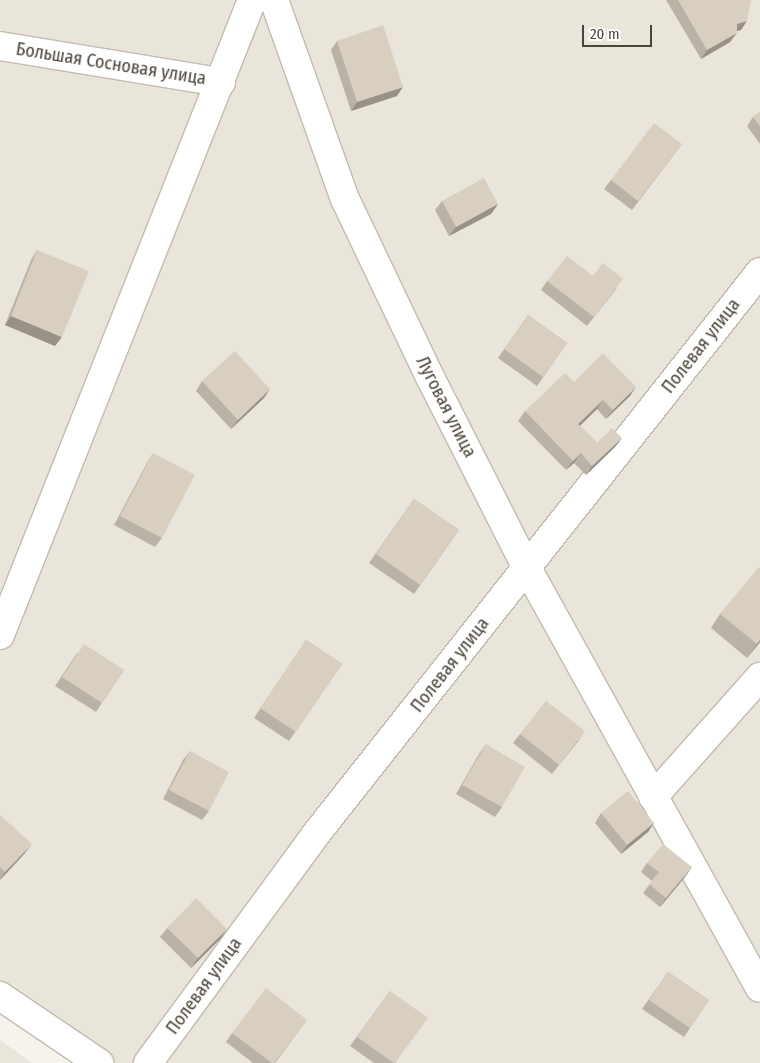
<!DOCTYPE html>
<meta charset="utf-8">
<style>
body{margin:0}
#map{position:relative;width:760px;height:1063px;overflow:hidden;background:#f6f3ec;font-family:"Fira Sans Condensed",sans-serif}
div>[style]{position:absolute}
.residential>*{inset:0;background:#eae5da}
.roads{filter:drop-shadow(1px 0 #c2bbae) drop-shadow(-1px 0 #c2bbae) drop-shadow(0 1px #c2bbae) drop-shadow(0 -1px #c2bbae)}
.minor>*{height:28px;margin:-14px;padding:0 14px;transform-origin:14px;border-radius:14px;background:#fff}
.wall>*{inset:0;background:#bab2a6}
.shaded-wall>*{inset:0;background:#979187}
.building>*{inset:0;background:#d8cfc1}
span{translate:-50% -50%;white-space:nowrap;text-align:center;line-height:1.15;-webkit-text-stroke:4px #fff;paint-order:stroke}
.street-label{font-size:18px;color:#4b4439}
.scale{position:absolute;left:582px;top:25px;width:70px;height:22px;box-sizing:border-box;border:2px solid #4b4439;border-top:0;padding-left:6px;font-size:15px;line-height:18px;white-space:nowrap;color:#4b4439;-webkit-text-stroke:4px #fff;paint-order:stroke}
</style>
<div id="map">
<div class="residential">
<i style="clip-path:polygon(0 0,760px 0,760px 1063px,109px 1063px,0 987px)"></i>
<i style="clip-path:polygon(0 1040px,32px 1063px,0 1063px)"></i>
</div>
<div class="roads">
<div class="minor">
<i style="left:274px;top:0;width:211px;rotate:70.4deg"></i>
<i style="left:345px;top:199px;width:199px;rotate:64.5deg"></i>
<i style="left:431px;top:379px;width:212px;rotate:63.1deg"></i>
<i style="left:527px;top:568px;width:480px;rotate:61deg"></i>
<i style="left:0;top:46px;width:224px;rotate:9.3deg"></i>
<i style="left:0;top:635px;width:683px;rotate:-68.35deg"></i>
<i style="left:653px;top:797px;width:161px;rotate:-48.3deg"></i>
<i style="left:0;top:996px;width:120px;rotate:34.1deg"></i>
<i style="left:148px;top:1063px;width:284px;rotate:-53.7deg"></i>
<i style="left:316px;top:834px;width:716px;rotate:-51.69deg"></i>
</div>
</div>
<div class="wall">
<i style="clip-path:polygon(666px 0,750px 0,741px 30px,737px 31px,730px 42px,701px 59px)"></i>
<i style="clip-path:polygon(337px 41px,397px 96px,351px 111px,331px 50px)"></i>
<i style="clip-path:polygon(760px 112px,760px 144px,747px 126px,753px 117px)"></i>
<i style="clip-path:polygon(682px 144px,632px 210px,604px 189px,611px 180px)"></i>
<i style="clip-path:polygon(442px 201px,498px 204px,491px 214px,449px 236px,435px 210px)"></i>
<i style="clip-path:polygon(37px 250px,55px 346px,5px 325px,31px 260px)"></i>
<i style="clip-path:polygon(593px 276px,617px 288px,587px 326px,541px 290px,547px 281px)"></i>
<i style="clip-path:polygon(528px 315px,567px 343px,537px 386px,498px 358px)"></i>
<i style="clip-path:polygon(202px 381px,264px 398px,231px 429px,196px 391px)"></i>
<i style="clip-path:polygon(574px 382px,630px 396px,606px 419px,597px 409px,580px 426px,597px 443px,622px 438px,615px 447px,586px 475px,574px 463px,566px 470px,518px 421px,525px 411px)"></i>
<i style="clip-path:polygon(153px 453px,162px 538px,155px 547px,114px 525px,147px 463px)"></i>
<i style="clip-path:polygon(414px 499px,459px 530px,414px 594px,369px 563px)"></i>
<i style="clip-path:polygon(760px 568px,760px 642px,747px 658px,711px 628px,720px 614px)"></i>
<i style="clip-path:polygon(306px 640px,342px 664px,289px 741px,254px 718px)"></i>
<i style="clip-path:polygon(77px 653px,124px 670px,96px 712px,55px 686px)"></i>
<i style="clip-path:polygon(520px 734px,578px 741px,552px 774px,513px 743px)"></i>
<i style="clip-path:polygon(486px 744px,502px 807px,495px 817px,456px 794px,479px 754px)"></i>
<i style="clip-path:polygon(190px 751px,209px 811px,202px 820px,163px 799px,183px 760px)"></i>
<i style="clip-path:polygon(601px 813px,654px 823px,648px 832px,621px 854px,595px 823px)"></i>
<i style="clip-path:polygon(0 815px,25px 853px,0 880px)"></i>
<i style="clip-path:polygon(647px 863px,692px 867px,685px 877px,660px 907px,643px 893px,652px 881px,641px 872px)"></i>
<i style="clip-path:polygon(167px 928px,221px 938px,191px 968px,160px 937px)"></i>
<i style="clip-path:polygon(668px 972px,709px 1000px,684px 1037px,642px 1009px)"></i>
<i style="clip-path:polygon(390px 991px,396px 1063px,374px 1063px,350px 1046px)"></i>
<i style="clip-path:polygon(307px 1020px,275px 1063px,253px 1063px,226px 1042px,232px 1033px)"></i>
</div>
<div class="shaded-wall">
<i style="clip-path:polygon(747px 21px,741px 30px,730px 33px,737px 24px)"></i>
<i style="clip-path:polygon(737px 33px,730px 42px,701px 59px,707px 50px)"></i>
<i style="clip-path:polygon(403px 87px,397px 96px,351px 111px,357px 102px)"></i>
<i style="clip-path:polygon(498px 204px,491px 214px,449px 236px,456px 227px)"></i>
<i style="clip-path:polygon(11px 316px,62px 337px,55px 346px,5px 325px)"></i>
<i style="clip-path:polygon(636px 387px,630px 396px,606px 419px,613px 410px)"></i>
<i style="clip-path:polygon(270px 389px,264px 398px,231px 429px,238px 420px)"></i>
<i style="clip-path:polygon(603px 400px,597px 409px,572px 433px,578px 424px)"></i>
<i style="clip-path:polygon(622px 438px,615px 447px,586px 475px,592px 466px)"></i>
<i style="clip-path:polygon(581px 453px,574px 463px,566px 470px,573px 461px)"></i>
<i style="clip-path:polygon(760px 640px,760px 642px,747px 658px,757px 644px)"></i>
<i style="clip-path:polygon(585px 731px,578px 741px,552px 774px,559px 765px)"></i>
<i style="clip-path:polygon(654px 823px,648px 832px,621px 854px,627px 845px)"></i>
<i style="clip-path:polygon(32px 844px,25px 853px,0 880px,5px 872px)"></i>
<i style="clip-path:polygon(692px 867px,685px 877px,660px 907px,666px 898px)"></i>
<i style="clip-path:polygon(227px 929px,221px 938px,191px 968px,198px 958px)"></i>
</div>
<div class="building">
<i style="clip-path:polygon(678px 0,750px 0,751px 1px,747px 21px,737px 24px,737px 33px,707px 50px)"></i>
<i style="clip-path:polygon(383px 25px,403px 87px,357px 102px,337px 41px)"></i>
<i style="clip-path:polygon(760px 112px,760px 126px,753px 117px)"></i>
<i style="clip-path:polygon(654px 123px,682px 144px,638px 201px,611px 180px)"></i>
<i style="clip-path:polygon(484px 178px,498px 204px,456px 227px,442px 201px)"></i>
<i style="clip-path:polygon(37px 250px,89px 271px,62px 337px,11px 316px)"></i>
<i style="clip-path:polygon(567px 256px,593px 276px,603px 263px,623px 279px,594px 317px,547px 281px)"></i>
<i style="clip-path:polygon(528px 315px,567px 343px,543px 377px,504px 349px)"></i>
<i style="clip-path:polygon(235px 351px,270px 389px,238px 420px,202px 381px)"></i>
<i style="clip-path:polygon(603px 353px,636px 387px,613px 410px,603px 400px,578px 424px,597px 443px,612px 428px,622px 438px,592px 466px,581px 453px,573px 461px,525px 411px,565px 373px,574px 382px)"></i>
<i style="clip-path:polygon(153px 453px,195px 475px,162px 538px,120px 516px)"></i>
<i style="clip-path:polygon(414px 499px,459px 530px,420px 585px,376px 554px)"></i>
<i style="clip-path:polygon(759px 567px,760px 568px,760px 640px,757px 644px,720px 614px)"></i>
<i style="clip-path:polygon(306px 640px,342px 664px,296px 732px,260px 708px)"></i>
<i style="clip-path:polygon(84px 644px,124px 670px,102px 703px,62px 677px)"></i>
<i style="clip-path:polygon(546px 701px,585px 731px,559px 765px,520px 734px)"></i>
<i style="clip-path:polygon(486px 744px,525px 767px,502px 807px,462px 785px)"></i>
<i style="clip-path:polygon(190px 751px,229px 772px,209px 811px,169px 790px)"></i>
<i style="clip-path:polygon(628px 791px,654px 823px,627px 845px,601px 813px)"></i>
<i style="clip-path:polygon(0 815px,32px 844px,5px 872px,0 867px)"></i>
<i style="clip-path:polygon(663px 844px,692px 867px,666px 898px,649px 884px,659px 872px,647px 863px)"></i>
<i style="clip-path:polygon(196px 898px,227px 929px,198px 958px,167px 928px)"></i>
<i style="clip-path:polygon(668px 972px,709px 1000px,690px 1028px,649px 1000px)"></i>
<i style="clip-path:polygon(266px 988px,307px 1020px,274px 1063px,272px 1063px,232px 1033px)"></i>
<i style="clip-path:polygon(390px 991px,428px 1018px,395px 1063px,394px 1063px,357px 1037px)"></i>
</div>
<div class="street-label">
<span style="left:111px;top:64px;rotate:9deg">Большая Сосновая улица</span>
<span style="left:701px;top:346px;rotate:-52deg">Полевая улица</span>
<span style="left:446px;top:407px;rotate:63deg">Луговая улица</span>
<span style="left:450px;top:665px;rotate:-52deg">Полевая улица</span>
<span style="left:204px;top:986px;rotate:-54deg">Полевая улица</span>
</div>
<div class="scale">20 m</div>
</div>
